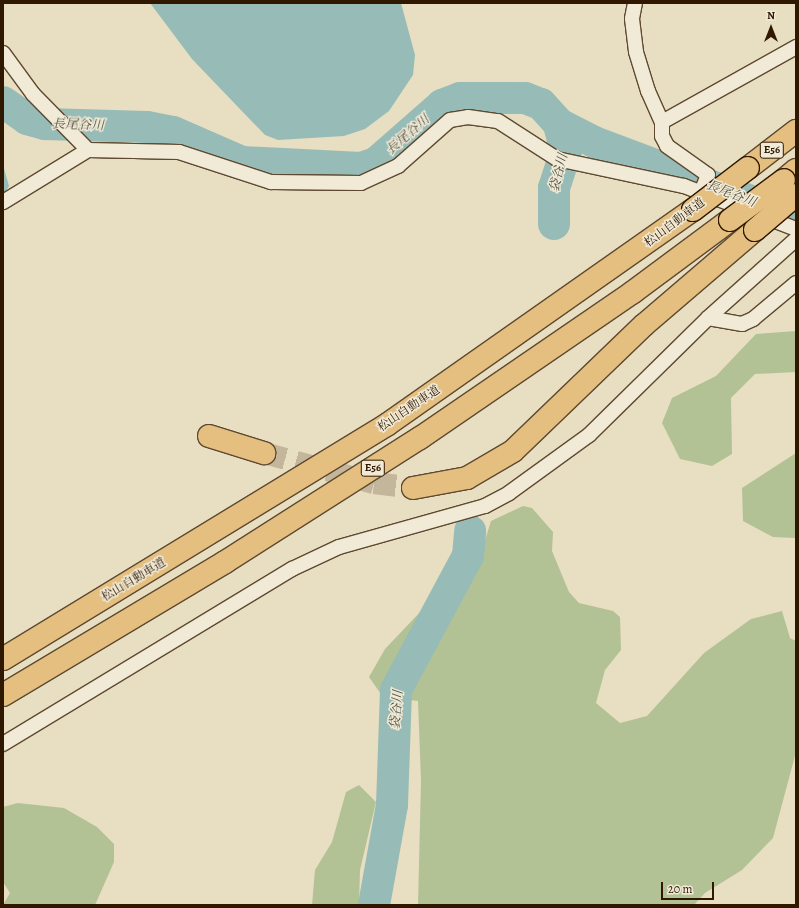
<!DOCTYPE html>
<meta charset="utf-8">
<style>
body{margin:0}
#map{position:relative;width:799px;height:908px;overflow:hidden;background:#e8dec1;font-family:Alegreya,"Noto Serif JP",serif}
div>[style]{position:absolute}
.green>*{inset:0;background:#b3c295}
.water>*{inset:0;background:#97bcb7}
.river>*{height:32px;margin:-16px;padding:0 16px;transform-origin:16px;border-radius:16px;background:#97bcb7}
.highway-tunnel>*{height:22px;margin-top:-11px;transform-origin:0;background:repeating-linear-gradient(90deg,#c3b69a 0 22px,transparent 0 33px)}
.roads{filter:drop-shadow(1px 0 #5e4930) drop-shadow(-1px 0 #5e4930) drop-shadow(0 1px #5e4930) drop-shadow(0 -1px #5e4930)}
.street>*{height:14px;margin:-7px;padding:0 7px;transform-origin:7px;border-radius:7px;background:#f0ead7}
.highway>*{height:22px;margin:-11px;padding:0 11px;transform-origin:11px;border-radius:11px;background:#e4bf80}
.bridges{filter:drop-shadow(1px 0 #301700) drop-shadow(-1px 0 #301700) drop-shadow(0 1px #301700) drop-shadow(0 -1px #301700)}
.highway-bridge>*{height:22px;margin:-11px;padding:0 11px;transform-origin:11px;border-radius:11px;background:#e4bf80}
span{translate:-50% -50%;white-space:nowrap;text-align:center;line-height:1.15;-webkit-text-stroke:3px #f0ead7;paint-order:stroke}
.shield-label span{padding:1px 3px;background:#f0ead7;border:1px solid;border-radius:3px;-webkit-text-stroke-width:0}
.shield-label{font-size:11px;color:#301700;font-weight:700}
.street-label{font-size:12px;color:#301700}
.water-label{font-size:13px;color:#545140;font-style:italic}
.frame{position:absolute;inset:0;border:4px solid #301700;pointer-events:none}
.north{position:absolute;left:751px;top:8px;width:40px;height:40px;-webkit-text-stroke:3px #f0ead7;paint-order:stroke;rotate:0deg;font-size:11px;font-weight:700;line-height:16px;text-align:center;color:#301700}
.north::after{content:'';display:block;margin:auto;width:14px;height:18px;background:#301700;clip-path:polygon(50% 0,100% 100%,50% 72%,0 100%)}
.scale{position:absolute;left:661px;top:882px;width:53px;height:18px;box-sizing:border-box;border:2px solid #301700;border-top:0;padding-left:5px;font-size:12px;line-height:14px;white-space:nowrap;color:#301700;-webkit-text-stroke:3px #f0ead7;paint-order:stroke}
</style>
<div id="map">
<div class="green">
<i style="clip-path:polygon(796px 331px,796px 372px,755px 374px,731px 398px,732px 454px,712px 466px,680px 459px,662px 423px,672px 398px,716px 376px,756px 334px)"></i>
<i style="clip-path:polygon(796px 453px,796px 538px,773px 537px,743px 521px,742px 488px)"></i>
<i style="clip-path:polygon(523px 506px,532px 508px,553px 532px,552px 551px,569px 592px,579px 603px,613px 611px,620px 617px,621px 650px,605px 670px,596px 703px,620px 723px,647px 716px,704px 653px,751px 619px,782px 611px,790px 638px,796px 641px,796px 752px,773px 838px,742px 870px,705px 893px,694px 905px,418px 905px,421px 781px,418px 701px,383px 697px,369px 677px,385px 649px,442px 589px,477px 566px,491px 521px)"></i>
<i style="clip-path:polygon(359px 785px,376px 802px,360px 870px,359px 905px,312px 905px,315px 870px,332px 842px,346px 792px)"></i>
<i style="clip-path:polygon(18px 803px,64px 808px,97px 827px,114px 844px,114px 862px,95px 905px,3px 905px,10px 893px,3px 882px,3px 807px)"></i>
</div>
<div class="water">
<i style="clip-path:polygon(150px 3px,401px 3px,415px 55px,413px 75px,389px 111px,365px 129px,344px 136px,278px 140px,265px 135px,192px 59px)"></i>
<i style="clip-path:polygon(3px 165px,9px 186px,3px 196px)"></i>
</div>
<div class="river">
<i style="left:3px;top:102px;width:29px;rotate:35deg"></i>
<i style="left:27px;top:119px;width:19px;rotate:16deg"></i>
<i style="left:45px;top:124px;width:102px;rotate:1.7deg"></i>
<i style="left:147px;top:127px;width:26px;rotate:11deg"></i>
<i style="left:173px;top:132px;width:75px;rotate:23.5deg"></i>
<i style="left:242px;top:162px;width:119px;rotate:2.9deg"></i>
<i style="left:361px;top:168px;width:16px;rotate:-18deg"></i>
<i style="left:376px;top:163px;width:88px;rotate:-41.3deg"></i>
<i style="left:442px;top:105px;width:19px;rotate:-21deg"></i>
<i style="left:460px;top:98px;width:65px"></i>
<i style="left:525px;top:98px;width:17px;rotate:21deg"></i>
<i style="left:541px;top:104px;width:27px;rotate:48deg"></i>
<i style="left:559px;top:124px;width:39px;rotate:27deg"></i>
<i style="left:594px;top:142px;width:216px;rotate:20.6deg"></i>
<i style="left:554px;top:224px;width:36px;rotate:-90deg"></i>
<i style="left:554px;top:188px;width:39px;rotate:-72deg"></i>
<i style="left:566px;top:151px;width:28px;rotate:-105deg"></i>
<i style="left:374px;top:905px;width:102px;rotate:-79.8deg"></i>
<i style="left:392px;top:805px;width:115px;rotate:-88deg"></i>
<i style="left:396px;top:690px;width:152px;rotate:-61.8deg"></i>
<i style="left:468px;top:556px;width:25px;rotate:-85deg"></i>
</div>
<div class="highway-tunnel">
<i style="left:264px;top:453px;width:114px;rotate:15.3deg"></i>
<i style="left:374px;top:483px;width:39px;rotate:7deg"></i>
</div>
<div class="roads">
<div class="street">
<i style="left:635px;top:3px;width:16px;rotate:101deg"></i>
<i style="left:632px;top:19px;width:33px;rotate:83deg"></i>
<i style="left:636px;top:52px;width:41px;rotate:72.9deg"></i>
<i style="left:648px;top:91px;width:34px;rotate:66deg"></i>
<i style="left:662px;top:122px;width:14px;rotate:90deg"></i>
<i style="left:662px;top:136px;width:11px;rotate:63deg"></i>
<i style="left:667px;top:146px;width:50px;rotate:35.3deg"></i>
<i style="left:708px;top:175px;width:18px;rotate:112deg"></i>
<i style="left:3px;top:53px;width:51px;rotate:53.8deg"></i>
<i style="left:33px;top:94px;width:78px;rotate:45.5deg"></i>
<i style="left:88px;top:150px;width:100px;rotate:148.5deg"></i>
<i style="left:662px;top:122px;width:154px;rotate:-29.2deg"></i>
<i style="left:88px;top:150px;width:91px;rotate:1.3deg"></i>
<i style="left:179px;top:152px;width:97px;rotate:18.1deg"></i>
<i style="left:271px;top:182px;width:90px;rotate:0.6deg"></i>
<i style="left:361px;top:183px;width:41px;rotate:-24.7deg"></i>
<i style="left:398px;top:166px;width:69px;rotate:-41.5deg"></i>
<i style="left:450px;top:120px;width:18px;rotate:-9deg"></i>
<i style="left:468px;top:117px;width:30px;rotate:8deg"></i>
<i style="left:498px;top:121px;width:70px;rotate:32.8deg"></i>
<i style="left:557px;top:159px;width:130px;rotate:12deg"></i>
<i style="left:684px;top:186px;width:120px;rotate:21deg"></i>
<i style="left:708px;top:318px;width:35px;rotate:10deg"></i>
<i style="left:742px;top:324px;width:12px;rotate:-24deg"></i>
<i style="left:753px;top:319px;width:56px;rotate:-39.9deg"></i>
<i style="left:3px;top:744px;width:338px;rotate:-31.2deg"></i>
<i style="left:292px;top:569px;width:52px;rotate:-25.1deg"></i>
<i style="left:339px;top:547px;width:152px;rotate:-15.7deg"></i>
<i style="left:485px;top:506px;width:27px;rotate:-28deg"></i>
<i style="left:509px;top:493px;width:99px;rotate:-35.9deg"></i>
<i style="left:589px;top:435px;width:167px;rotate:-44.5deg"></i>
<i style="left:708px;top:318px;width:118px;rotate:-41.9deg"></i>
</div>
<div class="highway">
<i style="left:748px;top:168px;width:61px;rotate:-37.6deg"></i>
<i style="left:784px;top:180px;width:16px;rotate:-40deg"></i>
<i style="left:209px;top:436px;width:58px;rotate:17.2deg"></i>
<i style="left:413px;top:488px;width:55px;rotate:-10.5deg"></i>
<i style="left:467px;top:478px;width:53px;rotate:-30.4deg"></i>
<i style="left:513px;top:451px;width:182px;rotate:-43.9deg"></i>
<i style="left:644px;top:325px;width:146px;rotate:-40.6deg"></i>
<i style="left:3px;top:659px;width:451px;rotate:-31.4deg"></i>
<i style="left:388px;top:424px;width:373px;rotate:-35.1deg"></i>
<i style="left:3px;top:695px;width:259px;rotate:-30.9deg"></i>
<i style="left:225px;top:562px;width:231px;rotate:-32.5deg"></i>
<i style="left:420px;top:438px;width:258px;rotate:-34.4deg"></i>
<i style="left:633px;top:292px;width:121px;rotate:-36.6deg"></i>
</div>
</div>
<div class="bridges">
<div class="highway-bridge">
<i style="left:693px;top:210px;width:69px;rotate:-37.4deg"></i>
<i style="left:730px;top:220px;width:67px;rotate:-36.5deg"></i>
<i style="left:755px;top:230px;width:54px;rotate:-40.5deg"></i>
</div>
</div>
<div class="shield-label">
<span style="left:772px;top:150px">E56</span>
<span style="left:373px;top:468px">E56</span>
</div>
<div class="street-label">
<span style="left:675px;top:223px;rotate:-37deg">松山自動車道</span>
<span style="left:409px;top:409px;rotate:-34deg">松山自動車道</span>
<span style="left:134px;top:580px;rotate:-31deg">松山自動車道</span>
</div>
<div class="water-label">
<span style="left:78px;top:125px;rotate:2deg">長尾谷川</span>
<span style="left:408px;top:135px;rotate:-41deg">長尾谷川</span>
<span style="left:559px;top:173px;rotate:-76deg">袋谷川</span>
<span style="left:731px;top:194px;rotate:21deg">長尾谷川</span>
<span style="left:397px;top:710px;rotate:-85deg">袋谷川</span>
</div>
<div class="frame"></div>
<div class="north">N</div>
<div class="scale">20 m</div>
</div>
